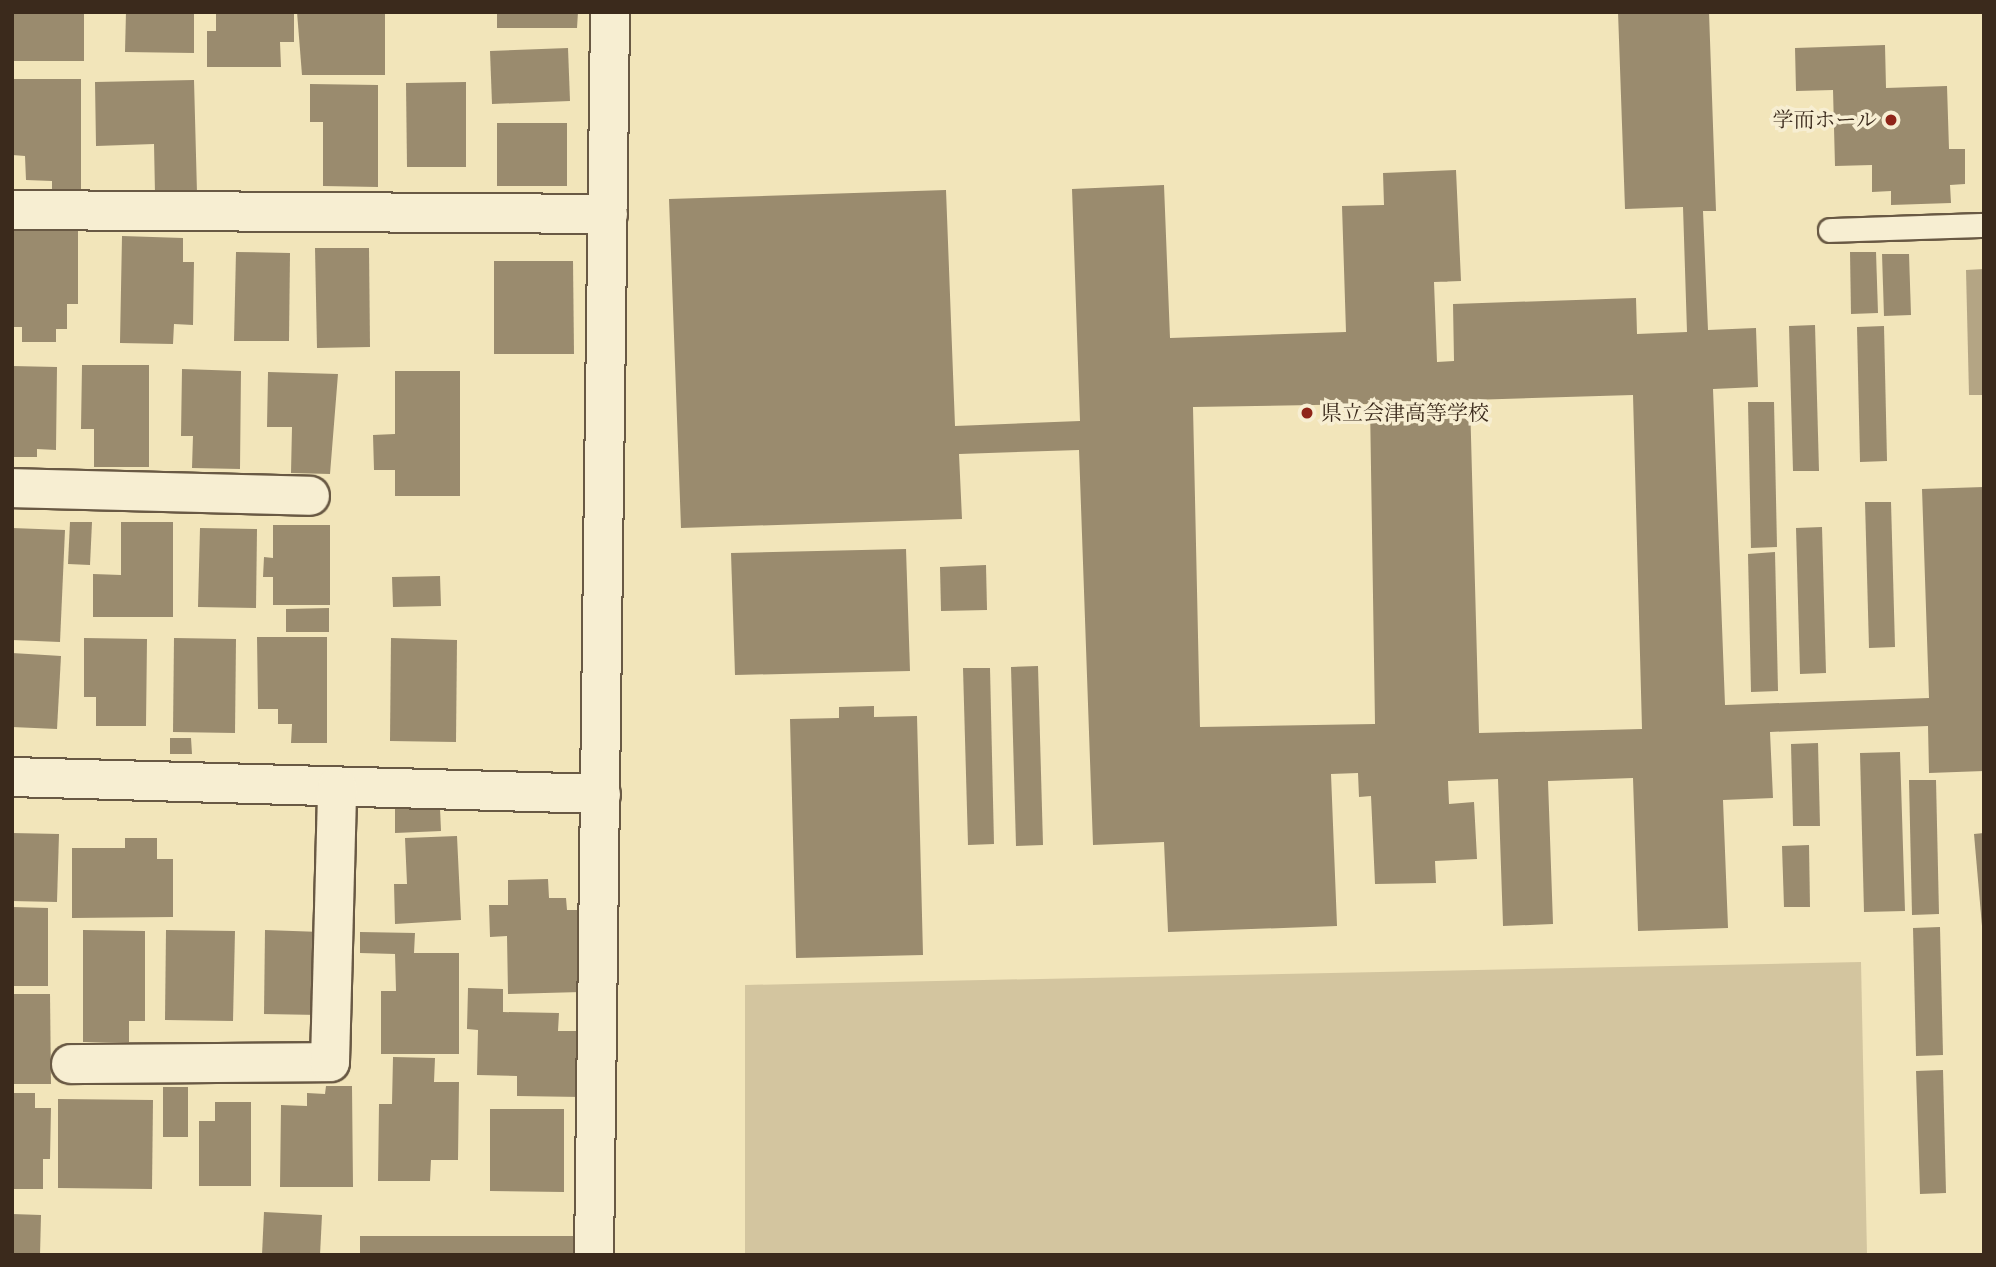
<!DOCTYPE html>
<meta charset="utf-8">
<style>
body{margin:0}
#map{position:relative;width:1996px;height:1267px;overflow:hidden;background:#f2e5ba;font-family:"IM FELL French Canon","Noto Serif JP",serif}
div>[style]{position:absolute}
.green>*{inset:0;background:#d3c59f}
.water>*{inset:0;background:#b4a584}
.building>*{inset:0;background:#9a8b6e}
.roads{filter:drop-shadow(2px 0 #695944) drop-shadow(-2px 0 #695944) drop-shadow(0 2px #695944) drop-shadow(0 -2px #695944)}
.lane>*{height:23px;margin:-11.5px;padding:0 11.5px;transform-origin:11.5px;border-radius:11.5px;background:#f7eed2}
.street>*{height:38px;margin:-19px;padding:0 19px;transform-origin:19px;border-radius:19px;background:#f7eed2}
.dots>*{width:19px;height:19px;translate:-50% -50%;box-sizing:border-box;border:4px solid #f7eed2;border-radius:50%}
span{translate:-50% -50%;white-space:nowrap;text-align:center;line-height:1.15;-webkit-text-stroke:7px #f7eed2;paint-order:stroke}
.poi-label{font-size:21px;color:#3b2a1c}
.right{translate:-100% -50%;text-align:right}
.left{translate:0 -50%;text-align:left}
.frame{position:absolute;inset:0;border:14px solid #3b2a1c;pointer-events:none}
</style>
<div id="map">
<div class="green">
<i style="clip-path:polygon(1861px 962px,1867px 1255px,745px 1255px,745px 985px)"></i>
</div>
<div class="water">
<i style="clip-path:polygon(1984px 269px,1984px 395px,1969px 395px,1966px 270px)"></i>
</div>
<div class="building">
<i style="clip-path:polygon(12px 12px,84px 12px,84px 61px,12px 61px)"></i>
<i style="clip-path:polygon(126px 12px,194px 12px,194px 53px,125px 52px)"></i>
<i style="clip-path:polygon(216px 12px,294px 12px,294px 42px,280px 42px,281px 67px,207px 67px,207px 31px,216px 31px)"></i>
<i style="clip-path:polygon(297px 12px,385px 12px,385px 75px,302px 75px)"></i>
<i style="clip-path:polygon(497px 12px,578px 12px,577px 28px,497px 28px)"></i>
<i style="clip-path:polygon(evenodd,1618px 12px,1709px 12px,1716px 211px,1703px 211px,1708px 330px,1756px 328px,1758px 387px,1713px 389px,1725px 705px,1929px 698px,1922px 489px,1984px 487px,1984px 771px,1929px 773px,1928px 726px,1770px 732px,1773px 798px,1723px 800px,1728px 928px,1638px 931px,1633px 778px,1548px 781px,1553px 924px,1503px 926px,1498px 779px,1448px 781px,1449px 804px,1474px 802px,1477px 859px,1435px 861px,1436px 883px,1375px 884px,1371px 796px,1359px 797px,1358px 773px,1331px 774px,1337px 926px,1168px 932px,1164px 842px,1093px 845px,1079px 450px,959px 454px,962px 519px,681px 528px,669px 199px,946px 190px,955px 426px,1080px 421px,1072px 189px,1164px 185px,1170px 338px,1346px 332px,1342px 206px,1384px 205px,1383px 173px,1456px 170px,1461px 281px,1434px 282px,1437px 362px,1454px 361px,1453px 304px,1636px 298px,1637px 334px,1687px 332px,1683px 207px,1625px 209px,1618px 12px,1633px 395px,1642px 729px,1479px 733px,1470px 400px,1633px 395px,1618px 12px,1370px 404px,1375px 724px,1200px 727px,1193px 407px,1370px 404px)"></i>
<i style="clip-path:polygon(1885px 45px,1886px 88px,1947px 86px,1949px 149px,1965px 149px,1965px 184px,1950px 185px,1951px 203px,1891px 205px,1891px 191px,1872px 192px,1872px 165px,1835px 166px,1833px 90px,1796px 91px,1795px 48px)"></i>
<i style="clip-path:polygon(568px 48px,570px 101px,492px 104px,490px 51px)"></i>
<i style="clip-path:polygon(12px 79px,81px 79px,81px 189px,52px 189px,52px 181px,26px 180px,25px 156px,12px 155px)"></i>
<i style="clip-path:polygon(194px 80px,197px 193px,155px 194px,154px 144px,96px 146px,95px 82px)"></i>
<i style="clip-path:polygon(466px 82px,466px 167px,407px 167px,406px 83px)"></i>
<i style="clip-path:polygon(310px 84px,378px 85px,378px 187px,323px 186px,323px 122px,310px 122px)"></i>
<i style="clip-path:polygon(497px 123px,567px 123px,567px 186px,497px 186px)"></i>
<i style="clip-path:polygon(12px 231px,78px 231px,78px 304px,67px 304px,67px 329px,56px 329px,56px 342px,22px 342px,22px 327px,13px 327px)"></i>
<i style="clip-path:polygon(122px 236px,183px 238px,183px 262px,194px 262px,193px 325px,174px 324px,173px 344px,120px 343px)"></i>
<i style="clip-path:polygon(315px 248px,369px 248px,370px 347px,317px 348px)"></i>
<i style="clip-path:polygon(236px 252px,290px 253px,289px 341px,234px 341px)"></i>
<i style="clip-path:polygon(1850px 252px,1876px 252px,1878px 313px,1851px 314px)"></i>
<i style="clip-path:polygon(1882px 254px,1909px 254px,1911px 315px,1884px 316px)"></i>
<i style="clip-path:polygon(494px 261px,573px 261px,574px 354px,494px 354px)"></i>
<i style="clip-path:polygon(1815px 325px,1819px 471px,1793px 471px,1789px 326px)"></i>
<i style="clip-path:polygon(1884px 326px,1887px 461px,1860px 462px,1857px 327px)"></i>
<i style="clip-path:polygon(82px 365px,149px 365px,149px 467px,94px 467px,94px 429px,81px 429px)"></i>
<i style="clip-path:polygon(12px 366px,57px 367px,56px 450px,37px 449px,37px 457px,12px 457px)"></i>
<i style="clip-path:polygon(182px 369px,241px 371px,240px 469px,192px 468px,193px 436px,181px 436px)"></i>
<i style="clip-path:polygon(395px 371px,460px 371px,460px 496px,395px 496px,395px 470px,374px 470px,373px 435px,395px 434px)"></i>
<i style="clip-path:polygon(268px 372px,338px 374px,330px 474px,291px 473px,292px 427px,267px 427px)"></i>
<i style="clip-path:polygon(1748px 402px,1774px 402px,1777px 547px,1751px 548px)"></i>
<i style="clip-path:polygon(1865px 502px,1891px 502px,1895px 647px,1869px 648px)"></i>
<i style="clip-path:polygon(70px 522px,92px 522px,90px 565px,68px 564px)"></i>
<i style="clip-path:polygon(121px 522px,173px 522px,173px 617px,93px 617px,93px 574px,121px 575px)"></i>
<i style="clip-path:polygon(273px 525px,330px 525px,330px 605px,273px 605px,273px 577px,263px 577px,264px 557px,273px 558px)"></i>
<i style="clip-path:polygon(1822px 527px,1826px 673px,1800px 674px,1796px 528px)"></i>
<i style="clip-path:polygon(12px 528px,65px 530px,60px 642px,12px 640px)"></i>
<i style="clip-path:polygon(200px 528px,257px 529px,256px 608px,198px 607px)"></i>
<i style="clip-path:polygon(906px 549px,910px 671px,735px 675px,731px 553px)"></i>
<i style="clip-path:polygon(1775px 552px,1778px 691px,1751px 692px,1748px 554px)"></i>
<i style="clip-path:polygon(986px 565px,987px 610px,941px 611px,940px 567px)"></i>
<i style="clip-path:polygon(440px 576px,441px 606px,393px 607px,392px 577px)"></i>
<i style="clip-path:polygon(329px 608px,329px 632px,286px 632px,286px 609px)"></i>
<i style="clip-path:polygon(257px 637px,327px 637px,327px 743px,291px 743px,292px 724px,278px 724px,278px 709px,258px 709px)"></i>
<i style="clip-path:polygon(84px 638px,147px 639px,146px 726px,96px 726px,96px 697px,84px 697px)"></i>
<i style="clip-path:polygon(174px 638px,236px 639px,235px 733px,173px 732px)"></i>
<i style="clip-path:polygon(391px 638px,457px 640px,456px 742px,390px 741px)"></i>
<i style="clip-path:polygon(12px 653px,61px 656px,57px 729px,12px 727px)"></i>
<i style="clip-path:polygon(1038px 666px,1043px 845px,1016px 846px,1011px 667px)"></i>
<i style="clip-path:polygon(963px 668px,990px 668px,994px 844px,968px 845px)"></i>
<i style="clip-path:polygon(874px 706px,874px 717px,917px 716px,923px 955px,796px 958px,790px 719px,839px 718px,839px 707px)"></i>
<i style="clip-path:polygon(170px 738px,191px 738px,192px 754px,170px 754px)"></i>
<i style="clip-path:polygon(1818px 743px,1820px 826px,1793px 826px,1791px 744px)"></i>
<i style="clip-path:polygon(1900px 752px,1905px 911px,1864px 912px,1860px 753px)"></i>
<i style="clip-path:polygon(1909px 780px,1936px 780px,1939px 914px,1912px 915px)"></i>
<i style="clip-path:polygon(440px 808px,441px 831px,395px 833px,395px 809px)"></i>
<i style="clip-path:polygon(12px 833px,59px 834px,57px 902px,12px 901px)"></i>
<i style="clip-path:polygon(1984px 833px,1984px 926px,1982px 926px,1974px 834px)"></i>
<i style="clip-path:polygon(457px 836px,461px 920px,395px 924px,394px 884px,407px 884px,405px 838px)"></i>
<i style="clip-path:polygon(125px 838px,157px 838px,157px 859px,173px 859px,173px 917px,72px 918px,72px 848px,125px 848px)"></i>
<i style="clip-path:polygon(1809px 845px,1810px 907px,1784px 907px,1782px 846px)"></i>
<i style="clip-path:polygon(548px 879px,549px 898px,566px 898px,567px 910px,579px 910px,581px 992px,508px 994px,507px 936px,490px 937px,489px 905px,508px 905px,508px 880px)"></i>
<i style="clip-path:polygon(12px 907px,48px 908px,48px 986px,12px 986px)"></i>
<i style="clip-path:polygon(1940px 927px,1943px 1055px,1916px 1056px,1913px 928px)"></i>
<i style="clip-path:polygon(83px 930px,145px 931px,145px 1021px,129px 1021px,129px 1042px,83px 1042px)"></i>
<i style="clip-path:polygon(166px 930px,235px 931px,233px 1021px,165px 1020px)"></i>
<i style="clip-path:polygon(265px 930px,321px 932px,319px 1015px,264px 1014px)"></i>
<i style="clip-path:polygon(360px 932px,415px 933px,414px 953px,459px 953px,459px 1054px,381px 1054px,381px 991px,396px 991px,395px 954px,360px 953px)"></i>
<i style="clip-path:polygon(468px 988px,503px 989px,503px 1012px,559px 1013px,558px 1031px,582px 1031px,581px 1097px,517px 1096px,517px 1076px,477px 1075px,478px 1030px,467px 1029px)"></i>
<i style="clip-path:polygon(12px 994px,50px 994px,51px 1084px,12px 1084px)"></i>
<i style="clip-path:polygon(393px 1057px,435px 1058px,434px 1082px,459px 1082px,458px 1160px,431px 1160px,430px 1181px,378px 1181px,379px 1104px,392px 1104px)"></i>
<i style="clip-path:polygon(1943px 1070px,1946px 1193px,1920px 1194px,1916px 1071px)"></i>
<i style="clip-path:polygon(326px 1086px,352px 1086px,353px 1187px,280px 1187px,281px 1105px,307px 1106px,307px 1093px,325px 1094px)"></i>
<i style="clip-path:polygon(163px 1087px,188px 1087px,188px 1137px,163px 1137px)"></i>
<i style="clip-path:polygon(12px 1093px,35px 1093px,35px 1108px,51px 1108px,50px 1159px,43px 1159px,43px 1189px,12px 1189px)"></i>
<i style="clip-path:polygon(58px 1099px,153px 1100px,152px 1189px,58px 1188px)"></i>
<i style="clip-path:polygon(215px 1102px,251px 1102px,251px 1186px,199px 1186px,199px 1121px,215px 1121px)"></i>
<i style="clip-path:polygon(490px 1109px,564px 1109px,564px 1192px,490px 1191px)"></i>
<i style="clip-path:polygon(264px 1212px,322px 1215px,320px 1255px,262px 1255px)"></i>
<i style="clip-path:polygon(12px 1214px,41px 1215px,40px 1255px,12px 1255px)"></i>
<i style="clip-path:polygon(360px 1236px,581px 1236px,581px 1255px,360px 1255px)"></i>
</div>
<div class="roads">
<div class="lane">
<i style="left:1830px;top:230px;width:154px;rotate:-1.9deg"></i>
</div>
<div class="street">
<i style="left:12px;top:210px;width:596px;rotate:0.38deg"></i>
<i style="left:12px;top:488px;width:298px;rotate:1.5deg"></i>
<i style="left:12px;top:777px;width:589px;rotate:1.65deg"></i>
<i style="left:71px;top:1064px;width:259px;rotate:-0.4deg"></i>
<i style="left:330px;top:1062px;width:275px;rotate:-88.5deg"></i>
<i style="left:594px;top:1255px;width:1243px;rotate:-89.26deg"></i>
</div>
</div>
<div class="dots">
<i style="left:1891px;top:120px;background:#8f2418"></i>
<i style="left:1307px;top:413px;background:#8f2418"></i>
</div>
<div class="poi-label">
<span class="right" style="left:1877px;top:120px">学而ホール</span>
<span class="left" style="left:1321px;top:413px">県立会津高等学校</span>
</div>
<div class="frame"></div>
</div>
